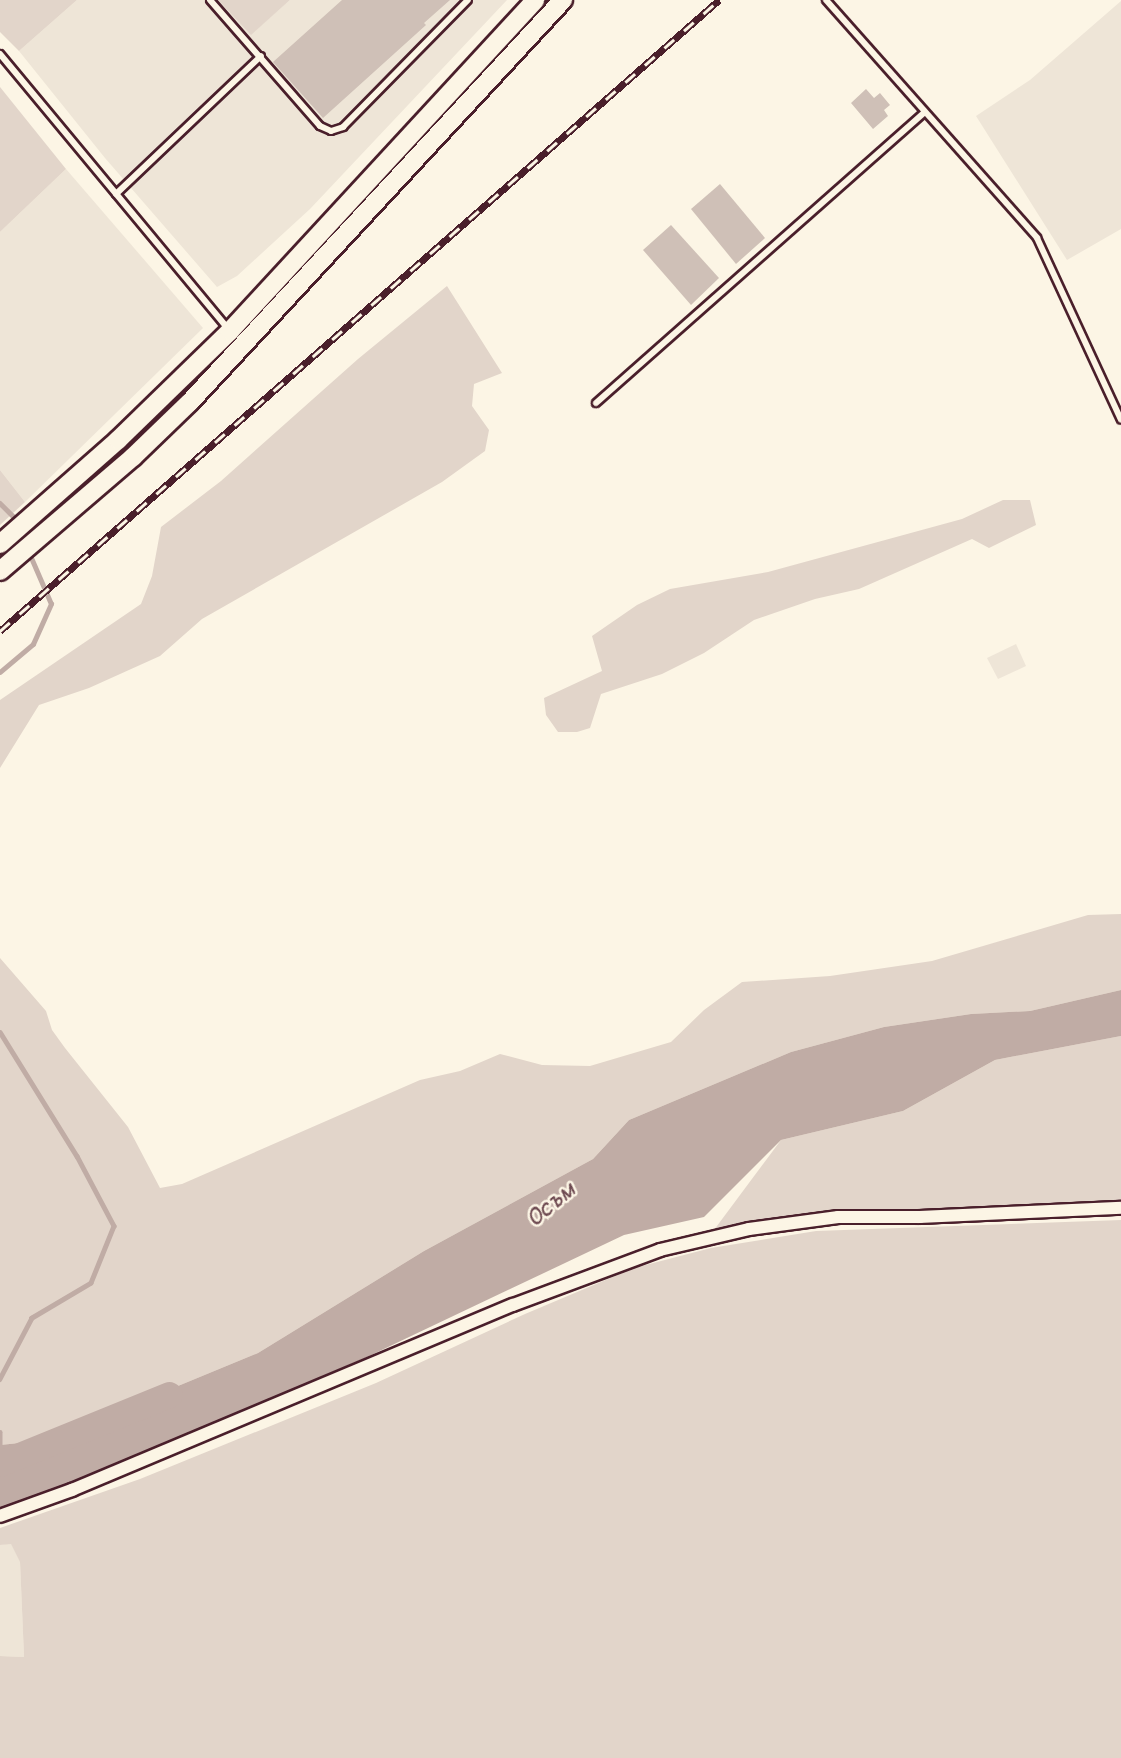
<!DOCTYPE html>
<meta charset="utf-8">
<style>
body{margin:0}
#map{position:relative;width:1121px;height:1758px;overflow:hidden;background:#fcf5e5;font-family:Pangolin,sans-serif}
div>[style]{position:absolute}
.built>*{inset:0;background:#eee5d7}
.green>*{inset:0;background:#e2d5ca}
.water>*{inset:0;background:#c0aca5}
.stream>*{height:4.5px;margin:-2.25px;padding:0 2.25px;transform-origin:2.25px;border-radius:2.25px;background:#c0aca5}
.river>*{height:26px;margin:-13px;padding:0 13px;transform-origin:13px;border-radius:13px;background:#c0aca5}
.building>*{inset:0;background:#cfc0b7}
.roads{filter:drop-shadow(2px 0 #4a1f2b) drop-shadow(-2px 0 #4a1f2b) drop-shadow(0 2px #4a1f2b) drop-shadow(0 -2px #4a1f2b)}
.lane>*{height:6px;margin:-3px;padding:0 3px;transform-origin:3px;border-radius:3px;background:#fcf5e5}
.street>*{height:12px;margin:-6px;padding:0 6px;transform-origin:6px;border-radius:6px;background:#fcf5e5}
.secondary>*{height:18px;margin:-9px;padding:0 9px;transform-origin:9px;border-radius:9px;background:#fcf5e5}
.rail>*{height:7px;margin-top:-3.5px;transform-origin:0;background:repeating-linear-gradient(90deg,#fcf5e5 0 13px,#4a1f2b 0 26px);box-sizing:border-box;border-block:2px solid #4a1f2b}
span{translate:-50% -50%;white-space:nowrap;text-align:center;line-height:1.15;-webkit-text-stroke:5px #fcf5e5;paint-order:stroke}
.water-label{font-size:23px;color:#6d4950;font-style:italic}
</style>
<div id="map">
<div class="built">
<i style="clip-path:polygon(77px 0,218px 0,251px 34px,290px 0,507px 0,310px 209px,237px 276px,217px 287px,105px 158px,19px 51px)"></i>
<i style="clip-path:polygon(1121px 1px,1121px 229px,1067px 260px,976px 116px,1030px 80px)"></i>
<i style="clip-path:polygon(66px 169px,203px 328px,25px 502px,0 470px,0 232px)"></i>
<i style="clip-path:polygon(1016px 644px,1026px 666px,998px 679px,987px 658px)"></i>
<i style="clip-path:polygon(11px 1543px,20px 1561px,24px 1657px,0 1656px,0 1545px)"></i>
</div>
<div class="green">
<i style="clip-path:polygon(0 0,77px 0,19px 51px,0 32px)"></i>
<i style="clip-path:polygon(218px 0,290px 0,251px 35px)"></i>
<i style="clip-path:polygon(0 87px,66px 169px,0 232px)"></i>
<i style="clip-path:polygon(447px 286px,502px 373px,474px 384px,472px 406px,489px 430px,485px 451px,442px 482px,202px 619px,160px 656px,89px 688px,39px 705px,0 768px,0 700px,141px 604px,152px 576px,161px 527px,221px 481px,358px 359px)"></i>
<i style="clip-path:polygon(0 470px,25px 502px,0 525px)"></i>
<i style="clip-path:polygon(1003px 500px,1030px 500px,1036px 525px,989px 548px,972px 539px,859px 589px,815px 599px,754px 620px,704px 653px,662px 674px,601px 694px,590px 728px,577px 732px,558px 732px,546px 715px,544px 698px,602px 671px,592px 636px,637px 605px,670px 589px,768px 572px,962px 519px)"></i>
<i style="clip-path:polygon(1121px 914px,1121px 990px,1030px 1011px,971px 1014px,884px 1027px,791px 1052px,629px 1120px,593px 1159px,424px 1251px,258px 1353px,161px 1393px,125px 1417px,78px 1437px,0 1445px,0 958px,46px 1011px,52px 1030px,65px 1048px,128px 1127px,160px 1188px,182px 1184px,420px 1080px,460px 1071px,500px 1054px,542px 1065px,590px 1066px,671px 1042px,704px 1010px,742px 982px,830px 976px,932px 961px,1088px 915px)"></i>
<i style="clip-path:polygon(1121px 1036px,1121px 1208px,881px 1215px,711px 1234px,781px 1140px,903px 1111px,995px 1060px)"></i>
<i style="clip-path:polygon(1121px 1220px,1121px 1758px,0 1758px,0 1656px,24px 1657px,20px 1562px,11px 1544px,0 1545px,0 1528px,140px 1479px,376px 1383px,525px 1314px,634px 1268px,711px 1248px,816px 1231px)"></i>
</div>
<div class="water">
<i style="clip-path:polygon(1121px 990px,1121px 1036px,995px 1060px,903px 1111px,781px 1140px,704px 1217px,624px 1235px,367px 1357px,290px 1390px,254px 1409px,0 1511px,0 1445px,78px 1437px,125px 1417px,161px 1393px,258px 1353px,424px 1251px,593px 1159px,629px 1120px,791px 1052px,884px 1027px,971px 1014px,1030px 1011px)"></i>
</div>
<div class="stream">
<i style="left:0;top:503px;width:21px;rotate:45deg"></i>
<i style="left:0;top:672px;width:43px;rotate:-40.3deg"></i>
<i style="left:33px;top:644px;width:44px;rotate:-65.8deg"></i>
<i style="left:51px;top:604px;width:48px;rotate:-113.4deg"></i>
<i style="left:0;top:1032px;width:146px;rotate:58.2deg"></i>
<i style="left:77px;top:1156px;width:79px;rotate:62.1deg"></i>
<i style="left:114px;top:1226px;width:61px;rotate:112deg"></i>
<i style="left:91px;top:1283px;width:69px;rotate:149.3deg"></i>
<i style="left:32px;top:1318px;width:69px;rotate:117.7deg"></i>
<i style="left:0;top:1432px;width:17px;rotate:90deg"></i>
</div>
<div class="river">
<i style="left:0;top:1464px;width:183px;rotate:-22.1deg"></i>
</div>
<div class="building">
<i style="clip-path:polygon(342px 0,450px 0,424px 23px,426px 25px,323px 118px,273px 62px)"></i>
<i style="clip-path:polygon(866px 89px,874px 98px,880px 93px,890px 105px,884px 110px,888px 116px,873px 129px,851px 103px)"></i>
<i style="clip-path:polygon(720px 184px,765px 238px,736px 264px,691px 209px)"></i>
<i style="clip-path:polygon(671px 225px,719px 278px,691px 305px,643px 250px)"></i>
</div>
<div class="roads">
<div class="lane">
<i style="left:210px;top:0;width:167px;rotate:48.9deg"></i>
<i style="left:320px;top:126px;width:12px;rotate:24deg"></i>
<i style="left:331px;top:131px;width:13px;rotate:-18deg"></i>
<i style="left:343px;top:127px;width:178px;rotate:-45.5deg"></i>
<i style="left:826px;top:0;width:318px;rotate:48.4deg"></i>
<i style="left:1037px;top:238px;width:200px;rotate:65.2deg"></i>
<i style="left:0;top:54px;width:359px;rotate:50.3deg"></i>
<i style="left:116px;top:194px;width:200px;rotate:-43.6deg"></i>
<i style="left:596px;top:403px;width:438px;rotate:-41.5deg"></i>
</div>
<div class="street">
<i style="left:0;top:1516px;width:77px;rotate:-19.9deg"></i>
<i style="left:72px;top:1490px;width:478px;rotate:-22.8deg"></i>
<i style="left:513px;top:1305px;width:157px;rotate:-20.5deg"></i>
<i style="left:660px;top:1250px;width:91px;rotate:-13.3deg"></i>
<i style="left:749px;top:1229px;width:90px;rotate:-7.7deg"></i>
<i style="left:838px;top:1217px;width:82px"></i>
<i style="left:920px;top:1217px;width:201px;rotate:-2.6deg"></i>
</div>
<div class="secondary">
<i style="left:0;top:544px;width:157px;rotate:-41.4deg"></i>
<i style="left:118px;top:440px;width:156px;rotate:-44.2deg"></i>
<i style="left:230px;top:331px;width:450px;rotate:-47.3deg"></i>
<i style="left:0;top:571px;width:175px;rotate:-40.6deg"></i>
<i style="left:133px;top:457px;width:78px;rotate:-44deg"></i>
<i style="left:189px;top:403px;width:550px;rotate:-47.14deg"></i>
</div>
</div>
<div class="rail">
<i style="left:0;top:631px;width:957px;rotate:-41.27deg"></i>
</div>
<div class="water-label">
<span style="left:551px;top:1205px;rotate:-40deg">Осъм</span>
</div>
</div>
